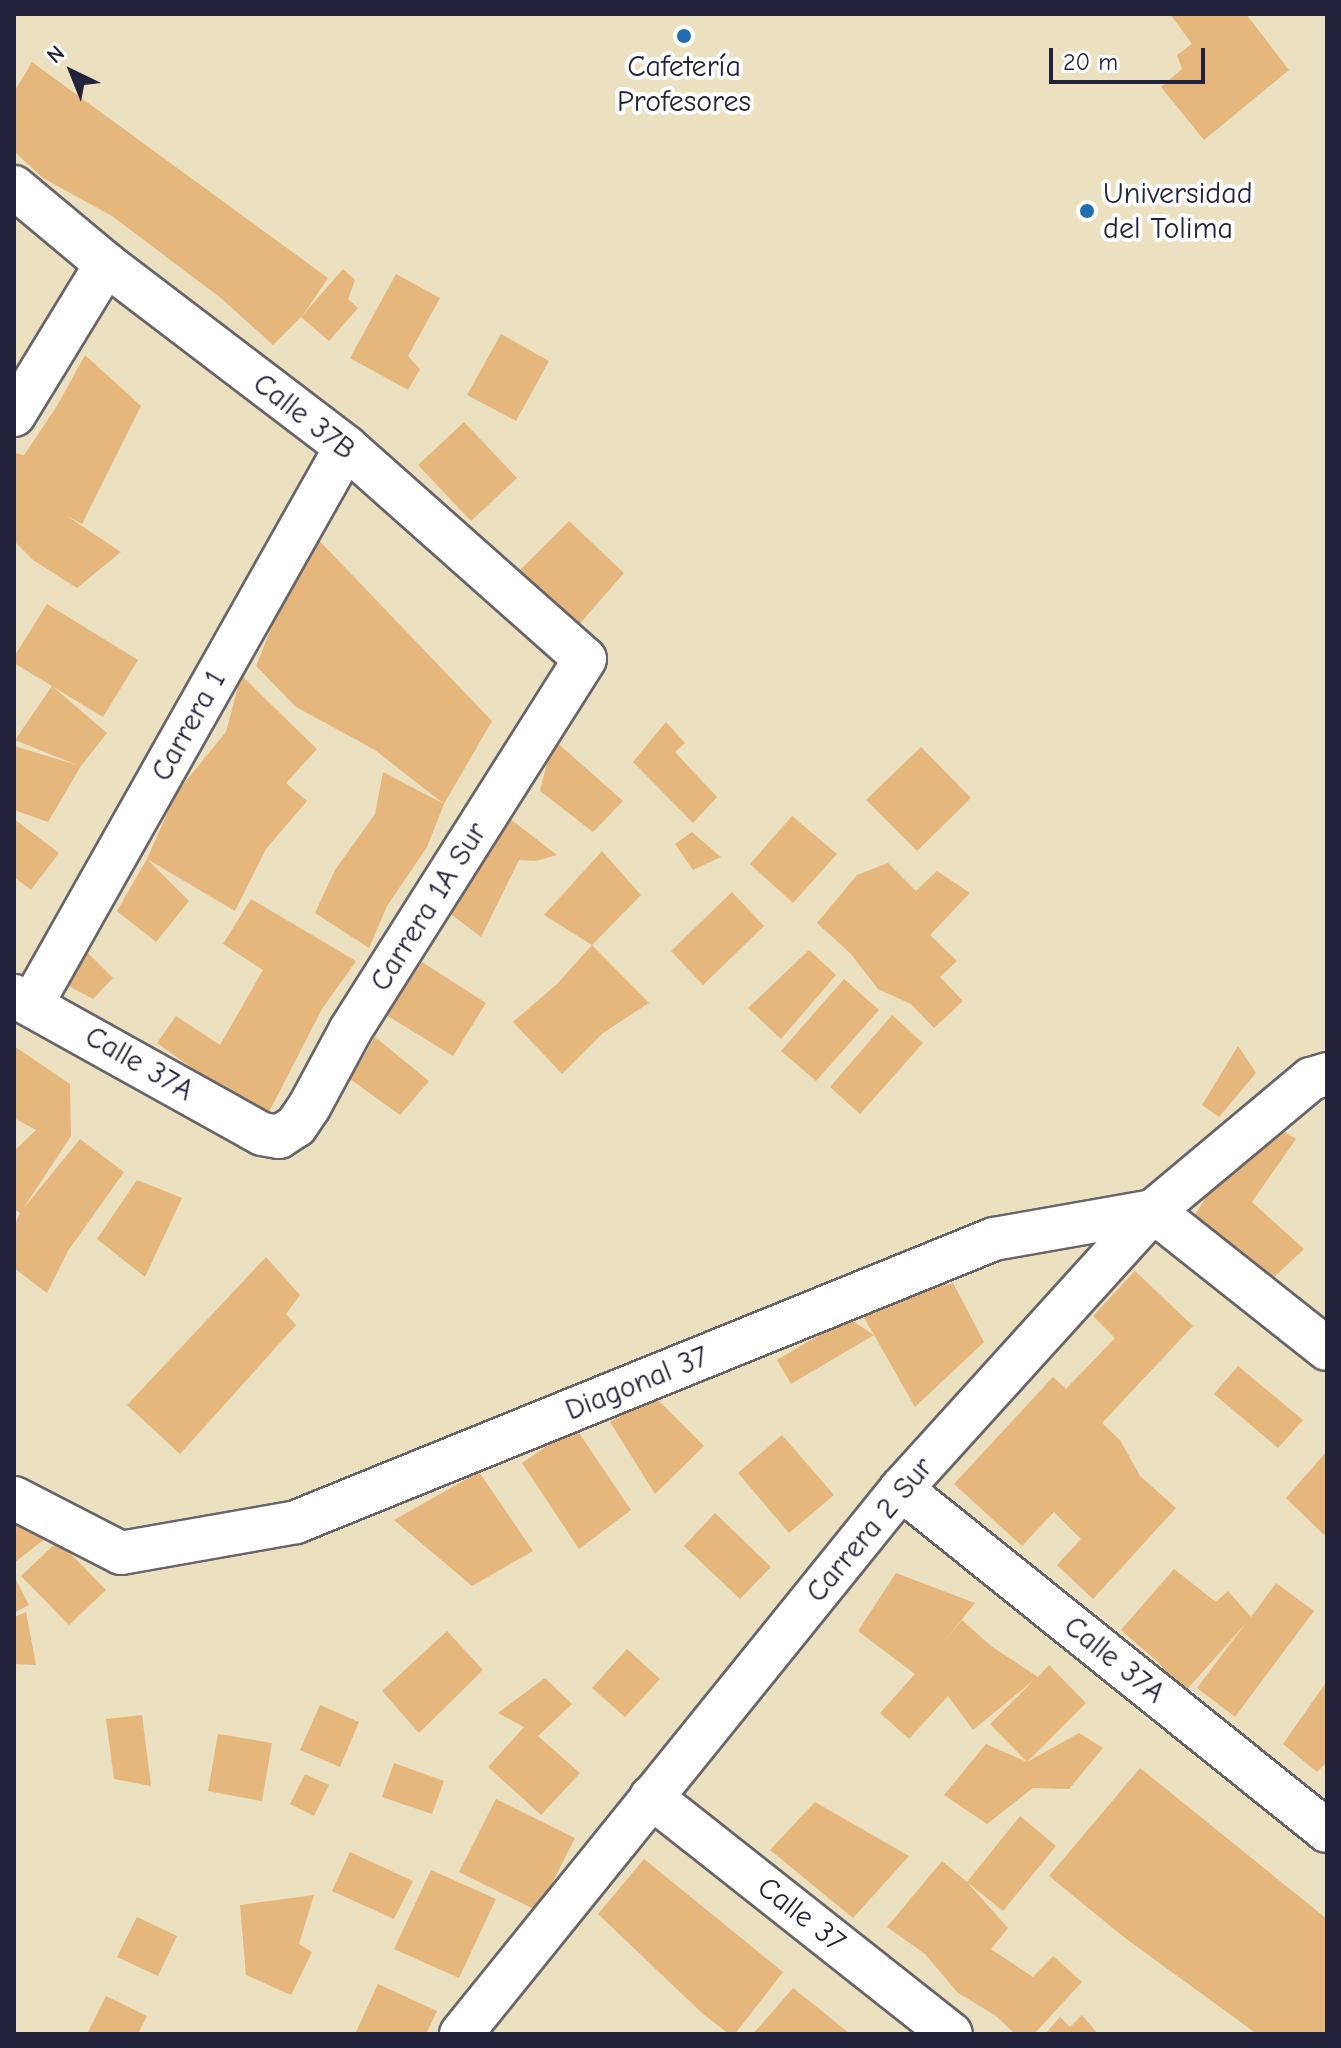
<!DOCTYPE html>
<html>
<head>
<meta charset="utf-8">
<style>
	body { margin:0 }
	#map { position:relative; width:1341px; height:2048px; overflow:hidden; background:#ebe1c0; font-family:"Comic Neue",sans-serif }
	div>[style] { position:absolute }
	.building>* { inset:0; background:#e5b77c }
	.roads { filter:drop-shadow(2px 0 #68656a) drop-shadow(-2px 0 #68656a) drop-shadow(0 2px #68656a) drop-shadow(0 -2px #68656a) }
	.minor>* { height:42px; margin:-21px; padding:0 21px; transform-origin:21px; border-radius:21px; background:#fff }
	.dots>* { width:22px; height:22px; translate:-50% -50%; box-sizing:border-box; border:4px solid #fff; border-radius:50% }
	span { translate:-50% -50%; white-space:nowrap; text-align:center; line-height:1.15; -webkit-text-stroke:8px #fff; paint-order:stroke }
	.poi-label { font-size:30px; color:#22223b }
	.left { translate:0 -50%; text-align:left }
	.street-label { font-size:30px; color:#22223b }
	.frame { position:absolute; inset:0; border:16px solid #22223b; pointer-events:none }
	.north { position:absolute; left:32px; top:32px; width:80px; height:80px; -webkit-text-stroke:6px #fff; paint-order:stroke; rotate:317deg; font-size:22px; font-weight:700; line-height:32px; text-align:center; color:#22223b }
	.north::after { content:''; display:block; margin:auto; width:28px; height:36px; background:#22223b; clip-path:polygon(50% 0,100% 100%,50% 72%,0 100%) }
	.scale { position:absolute; left:1049px; top:48px; width:156px; height:36px; box-sizing:border-box; border:4px solid #22223b; border-top:0; padding-left:10px; font-size:24px; line-height:28px; white-space:nowrap; color:#22223b; -webkit-text-stroke:6px #fff; paint-order:stroke }
</style>
</head>
<body>
<div id="map">
	<div class="building">
		<i style="clip-path:polygon(1170px 14px,1246px 14px,1289px 70px,1204px 140px,1161px 87px,1182px 69px,1177px 55px,1192px 44px)"></i>
		<i style="clip-path:polygon(32px 62px,328px 278px,303px 315px,343px 269px,355px 280px,348px 299px,358px 308px,329px 341px,301px 317px,273px 345px,222px 299px,112px 216px,43px 178px,14px 151px,14px 92px)"></i>
		<i style="clip-path:polygon(396px 274px,440px 298px,408px 356px,420px 369px,408px 390px,350px 358px)"></i>
		<i style="clip-path:polygon(501px 334px,549px 361px,516px 421px,467px 395px)"></i>
		<i style="clip-path:polygon(85px 355px,141px 406px,82px 524px,67px 516px,121px 552px,77px 588px,33px 560px,14px 541px,14px 453px,24px 455px,57px 406px)"></i>
		<i style="clip-path:polygon(464px 422px,517px 478px,471px 521px,418px 465px)"></i>
		<i style="clip-path:polygon(569px 521px,624px 573px,576px 628px,514px 576px)"></i>
		<i style="clip-path:polygon(310px 531px,492px 721px,444px 804px,427px 847px,387px 906px,369px 948px,315px 913px,335px 870px,375px 814px,383px 772px,444px 804px,375px 750px,296px 707px,256px 666px)"></i>
		<i style="clip-path:polygon(47px 604px,138px 660px,103px 717px,52px 686px,107px 733px,81px 766px,48px 822px,14px 810px,14px 746px,77px 765px,15px 740px,52px 686px,14px 663px,14px 657px)"></i>
		<i style="clip-path:polygon(241px 675px,317px 749px,286px 783px,307px 801px,266px 849px,235px 911px,147px 859px,176px 793px,226px 732px)"></i>
		<i style="clip-path:polygon(666px 722px,685px 743px,675px 752px,717px 797px,693px 823px,633px 762px)"></i>
		<i style="clip-path:polygon(553px 739px,623px 801px,593px 832px,540px 791px)"></i>
		<i style="clip-path:polygon(921px 747px,971px 798px,917px 851px,866px 800px)"></i>
		<i style="clip-path:polygon(500px 811px,557px 855px,536px 861px,519px 860px,481px 937px,448px 912px)"></i>
		<i style="clip-path:polygon(792px 816px,837px 854px,793px 903px,750px 864px)"></i>
		<i style="clip-path:polygon(14px 819px,59px 853px,31px 890px,14px 877px)"></i>
		<i style="clip-path:polygon(692px 832px,721px 857px,693px 870px,675px 844px)"></i>
		<i style="clip-path:polygon(602px 851px,641px 895px,592px 945px,544px 915px)"></i>
		<i style="clip-path:polygon(147px 859px,189px 901px,156px 942px,117px 911px)"></i>
		<i style="clip-path:polygon(888px 863px,916px 891px,937px 871px,970px 893px,930px 935px,957px 961px,940px 977px,963px 1001px,934px 1028px,911px 1004px,878px 989px,850px 953px,817px 923px,857px 875px)"></i>
		<i style="clip-path:polygon(732px 892px,764px 926px,703px 985px,671px 951px)"></i>
		<i style="clip-path:polygon(251px 899px,356px 961px,322px 1009px,269px 1112px,203px 1076px,157px 1043px,176px 1016px,220px 1045px,263px 970px,223px 944px)"></i>
		<i style="clip-path:polygon(592px 945px,649px 1003px,603px 1033px,562px 1074px,513px 1022px,557px 984px)"></i>
		<i style="clip-path:polygon(83px 948px,113px 978px,93px 999px,63px 983px)"></i>
		<i style="clip-path:polygon(809px 950px,836px 975px,781px 1039px,748px 1008px)"></i>
		<i style="clip-path:polygon(422px 962px,486px 1003px,453px 1056px,386px 1015px)"></i>
		<i style="clip-path:polygon(844px 979px,879px 1010px,816px 1081px,781px 1051px)"></i>
		<i style="clip-path:polygon(892px 1015px,923px 1043px,860px 1114px,830px 1087px)"></i>
		<i style="clip-path:polygon(375px 1037px,429px 1081px,400px 1115px,350px 1079px)"></i>
		<i style="clip-path:polygon(14px 1046px,70px 1084px,71px 1136px,23px 1209px,80px 1139px,124px 1172px,68px 1251px,47px 1293px,14px 1268px,14px 1226px,20px 1213px,14px 1209px,14px 1151px,36px 1130px,14px 1118px)"></i>
		<i style="clip-path:polygon(1238px 1046px,1256px 1073px,1219px 1117px,1202px 1105px)"></i>
		<i style="clip-path:polygon(1275px 1126px,1296px 1139px,1252px 1202px,1304px 1249px,1270px 1281px,1192px 1221px,1219px 1173px)"></i>
		<i style="clip-path:polygon(137px 1180px,182px 1198px,145px 1277px,97px 1239px)"></i>
		<i style="clip-path:polygon(266px 1257px,300px 1295px,286px 1314px,296px 1325px,180px 1454px,127px 1405px)"></i>
		<i style="clip-path:polygon(1135px 1271px,1193px 1326px,1102px 1423px,1120px 1440px,1140px 1476px,1176px 1508px,1093px 1599px,1057px 1565px,1081px 1539px,1054px 1512px,1022px 1546px,954px 1484px,1053px 1377px,1066px 1389px,1115px 1338px,1093px 1316px)"></i>
		<i style="clip-path:polygon(953px 1283px,984px 1342px,915px 1407px,874px 1335px,791px 1384px,777px 1360px,848px 1318px,874px 1335px,859px 1309px)"></i>
		<i style="clip-path:polygon(1238px 1366px,1303px 1420px,1278px 1448px,1214px 1394px)"></i>
		<i style="clip-path:polygon(653px 1395px,704px 1446px,655px 1494px,610px 1422px)"></i>
		<i style="clip-path:polygon(575px 1427px,631px 1510px,579px 1549px,522px 1463px)"></i>
		<i style="clip-path:polygon(782px 1435px,834px 1495px,789px 1533px,738px 1473px)"></i>
		<i style="clip-path:polygon(1327px 1451px,1327px 1532px,1324px 1535px,1286px 1498px)"></i>
		<i style="clip-path:polygon(479px 1472px,533px 1551px,472px 1586px,394px 1520px)"></i>
		<i style="clip-path:polygon(20px 1505px,46px 1538px,14px 1563px,14px 1510px)"></i>
		<i style="clip-path:polygon(715px 1513px,771px 1567px,740px 1599px,684px 1546px)"></i>
		<i style="clip-path:polygon(58px 1541px,106px 1590px,69px 1625px,21px 1576px)"></i>
		<i style="clip-path:polygon(1174px 1569px,1216px 1602px,1228px 1591px,1251px 1617px,1276px 1583px,1314px 1611px,1235px 1717px,1197px 1688px,1246px 1623px,1182px 1695px,1160px 1664px,1121px 1630px)"></i>
		<i style="clip-path:polygon(896px 1573px,975px 1603px,942px 1644px,962px 1620px,991px 1646px,1038px 1677px,1049px 1665px,1086px 1703px,1027px 1762px,990px 1724px,1034px 1680px,973px 1730px,948px 1696px,909px 1739px,880px 1713px,915px 1674px,858px 1631px)"></i>
		<i style="clip-path:polygon(14px 1576px,29px 1605px,14px 1613px)"></i>
		<i style="clip-path:polygon(26px 1612px,36px 1665px,14px 1664px,14px 1617px)"></i>
		<i style="clip-path:polygon(447px 1631px,483px 1670px,419px 1733px,382px 1691px)"></i>
		<i style="clip-path:polygon(627px 1649px,660px 1679px,625px 1717px,592px 1688px)"></i>
		<i style="clip-path:polygon(545px 1678px,572px 1704px,538px 1736px,580px 1773px,541px 1815px,488px 1767px,524px 1727px,498px 1713px)"></i>
		<i style="clip-path:polygon(1327px 1681px,1327px 1762px,1317px 1772px,1283px 1744px)"></i>
		<i style="clip-path:polygon(320px 1705px,359px 1722px,340px 1767px,300px 1750px)"></i>
		<i style="clip-path:polygon(142px 1715px,151px 1786px,114px 1779px,106px 1719px)"></i>
		<i style="clip-path:polygon(1079px 1733px,1103px 1748px,1069px 1789px,1033px 1788px,987px 1824px,944px 1795px,986px 1744px,1027px 1762px)"></i>
		<i style="clip-path:polygon(218px 1734px,272px 1743px,262px 1801px,208px 1791px)"></i>
		<i style="clip-path:polygon(394px 1763px,444px 1781px,432px 1814px,382px 1797px)"></i>
		<i style="clip-path:polygon(1140px 1768px,1327px 1919px,1327px 2034px,1257px 2034px,1125px 1938px,1049px 1876px)"></i>
		<i style="clip-path:polygon(305px 1774px,329px 1785px,314px 1816px,290px 1804px)"></i>
		<i style="clip-path:polygon(496px 1799px,575px 1838px,538px 1911px,459px 1872px)"></i>
		<i style="clip-path:polygon(815px 1802px,909px 1856px,853px 1918px,770px 1850px)"></i>
		<i style="clip-path:polygon(1020px 1816px,1056px 1846px,1003px 1911px,967px 1882px,1008px 1928px,991px 1949px,1033px 1977px,1053px 1956px,1082px 1982px,1034px 2034px,1015px 2034px,996px 2016px,957px 1992px,925px 1954px,887px 1927px,942px 1861px,967px 1882px)"></i>
		<i style="clip-path:polygon(350px 1852px,413px 1881px,394px 1919px,332px 1891px)"></i>
		<i style="clip-path:polygon(644px 1859px,783px 1972px,735px 2034px,729px 2034px,703px 2014px,598px 1914px)"></i>
		<i style="clip-path:polygon(431px 1870px,496px 1899px,459px 1978px,394px 1949px)"></i>
		<i style="clip-path:polygon(314px 1895px,299px 1944px,312px 1952px,291px 1995px,246px 1975px,240px 1905px)"></i>
		<i style="clip-path:polygon(137px 1917px,177px 1936px,158px 1976px,117px 1957px)"></i>
		<i style="clip-path:polygon(378px 1984px,437px 2011px,426px 2034px,355px 2034px)"></i>
		<i style="clip-path:polygon(793px 1988px,817px 2007px,850px 2034px,753px 2034px)"></i>
		<i style="clip-path:polygon(106px 1996px,147px 2016px,138px 2034px,87px 2034px)"></i>
		<i style="clip-path:polygon(1082px 2015px,1098px 2034px,1045px 2034px,1060px 2017px,1070px 2027px)"></i>
	</div>
	<div class="roads">
		<div class="minor">
			<i style="left:14px;top:187px;width:120px;rotate:39.9deg"></i>
			<i style="left:106px;top:264px;width:302px;rotate:37.3deg"></i>
			<i style="left:346px;top:447px;width:319px;rotate:41.6deg"></i>
			<i style="left:585px;top:659px;width:440px;rotate:122.3deg"></i>
			<i style="left:350px;top:1031px;width:86px;rotate:118.3deg"></i>
			<i style="left:309px;top:1107px;width:23px;rotate:124deg"></i>
			<i style="left:296px;top:1126px;width:20px;rotate:147deg"></i>
			<i style="left:279px;top:1137px;width:17px;rotate:-170deg"></i>
			<i style="left:262px;top:1134px;width:284px;rotate:-150.9deg"></i>
			<i style="left:14px;top:415px;width:177px;rotate:-58.6deg"></i>
			<i style="left:32px;top:1004px;width:639px;rotate:-60.59deg"></i>
			<i style="left:901px;top:1489px;width:546px;rotate:38.76deg"></i>
			<i style="left:14px;top:1498px;width:120px;rotate:27.2deg"></i>
			<i style="left:121px;top:1553px;width:178px;rotate:-10deg"></i>
			<i style="left:296px;top:1522px;width:753px;rotate:-22.07deg"></i>
			<i style="left:994px;top:1239px;width:161px;rotate:-10deg"></i>
			<i style="left:1153px;top:1211px;width:222px;rotate:38.4deg"></i>
			<i style="left:651px;top:1797px;width:382px;rotate:38.3deg"></i>
			<i style="left:461px;top:2034px;width:700px;rotate:-51.08deg"></i>
			<i style="left:901px;top:1489px;width:375px;rotate:-47.8deg"></i>
			<i style="left:1153px;top:1211px;width:206px;rotate:-39.9deg"></i>
			<i style="left:1311px;top:1079px;width:17px;rotate:-17deg"></i>
		</div>
	</div>
	<div class="dots">
		<i style="left:684px;top:36px;background:#1f6fb2"></i>
		<i style="left:1087px;top:211px;background:#1f6fb2"></i>
	</div>
	<div class="poi-label">
		<span style="left:684px;top:84px">Cafetería<br>Profesores</span>
		<span class="left" style="left:1103px;top:211px">Universidad<br>del Tolima</span>
	</div>
	<div class="street-label">
		<span style="left:304px;top:417px;rotate:38deg">Calle 37B</span>
		<span style="left:189px;top:726px;rotate:-61deg">Carrera 1</span>
		<span style="left:429px;top:907px;rotate:-58deg">Carrera 1A Sur</span>
		<span style="left:139px;top:1064px;rotate:30deg">Calle 37A</span>
		<span style="left:637px;top:1384px;rotate:-22deg">Diagonal 37</span>
		<span style="left:870px;top:1530px;rotate:-50deg">Carrera 2 Sur</span>
		<span style="left:1114px;top:1660px;rotate:39deg">Calle 37A</span>
		<span style="left:801px;top:1915px;rotate:38deg">Calle 37</span>
	</div>
	<div class="frame"></div>
	<div class="north">N</div>
	<div class="scale">20 m</div>
</div>
</body>
</html>
